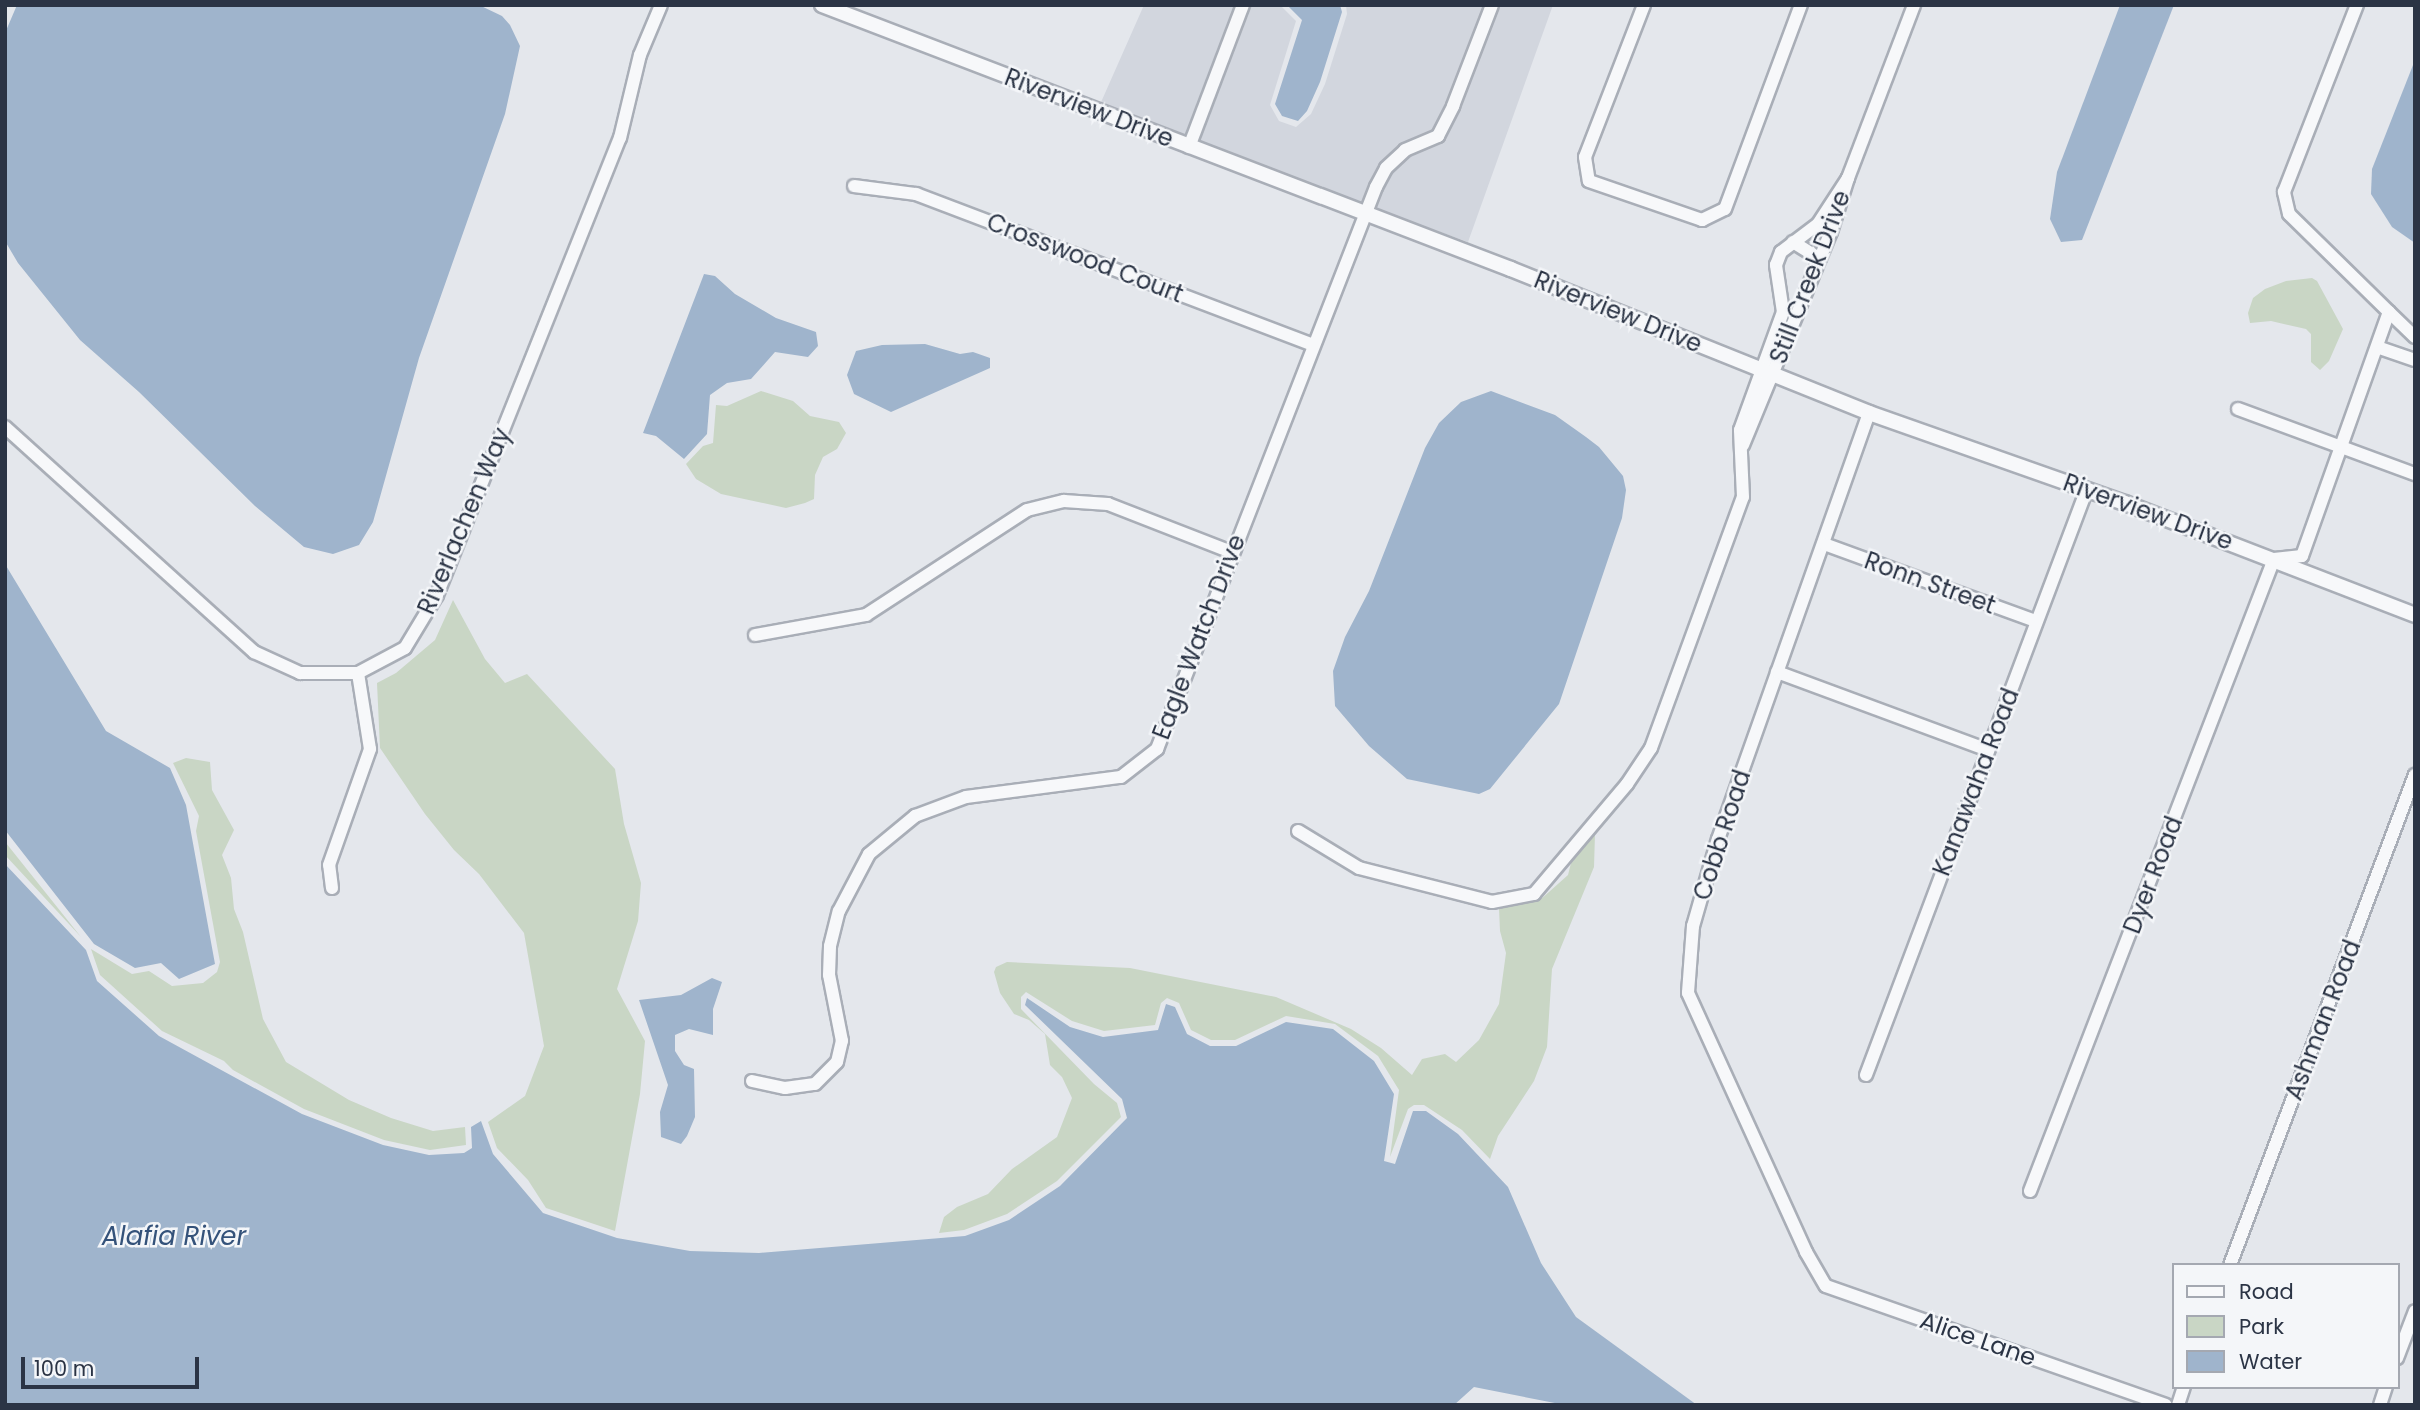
<!DOCTYPE html>
<html>
<head>
<meta charset="utf-8">
<style>
	body { margin:0 }
	#map { position:relative; width:2420px; height:1410px; overflow:hidden; background:#e4e7ec; font-family:Poppins,sans-serif }
	div>[style] { position:absolute }
	.built>* { inset:0; background:#d2d6de }
	.green>* { inset:0; background:#c9d6c5 }
	.water>* { inset:0; background:#9fb4cc }
	.roads { filter:drop-shadow(2px 0 #a9aeb7) drop-shadow(-2px 0 #a9aeb7) drop-shadow(0 2px #a9aeb7) drop-shadow(0 -2px #a9aeb7) }
	.minor>* { height:12px; margin:-6px; padding:0 6px; transform-origin:6px; border-radius:6px; background:#f7f8fa }
	.tertiary>* { height:14px; margin:-7px; padding:0 7px; transform-origin:7px; border-radius:7px; background:#f7f8fa }
	span { translate:-50% -50%; white-space:nowrap; text-align:center; line-height:1.15; -webkit-text-stroke:5px #f4f6f9; paint-order:stroke }
	.street-label { font-size:24px; color:#2b3445 }
	.water-label { font-size:26px; color:#34527a; font-style:italic }
	.frame { position:absolute; inset:0; border:7px solid #2b3445; pointer-events:none }
	.legend { position:absolute; left:2172px; top:1263px; width:228px; height:126px; box-sizing:border-box; background:#f4f6f9; border:2px solid #a4a8b1; margin:0; padding:9px 12px; list-style:none; font-size:21px; color:#2b3445 }
	.legend li { display:flex; align-items:center; gap:14px; height:35px }
	.legend b { width:35px; border:2px solid #a4a8b1 }
	.scale { position:absolute; left:21px; top:1357px; width:178px; height:32px; box-sizing:border-box; border:4px solid #2b3445; border-top:0; padding-left:9px; font-size:21px; line-height:24px; white-space:nowrap; color:#2b3445; -webkit-text-stroke:5px #f4f6f9; paint-order:stroke }
</style>
</head>
<body>
<div id="map">
	<div class="built">
		<i style="clip-path:polygon(1144px 5px,1280px 5px,1296px 21px,1270px 105px,1279px 121px,1296px 127px,1311px 114px,1325px 84px,1347px 14px,1346px 5px,1553px 5px,1468px 242px,1098px 109px)"></i>
	</div>
	<div class="green">
		<i style="clip-path:polygon(2312px 278px,2317px 281px,2343px 329px,2329px 361px,2320px 370px,2311px 362px,2311px 334px,2306px 329px,2271px 321px,2250px 323px,2248px 313px,2253px 298px,2265px 289px,2286px 281px)"></i>
		<i style="clip-path:polygon(761px 391px,793px 401px,810px 416px,839px 422px,846px 433px,837px 449px,823px 457px,815px 475px,814px 499px,805px 503px,786px 508px,721px 494px,696px 479px,686px 464px,703px 446px,713px 443px,716px 405px,727px 406px)"></i>
		<i style="clip-path:polygon(453px 600px,485px 659px,505px 683px,527px 674px,615px 769px,624px 824px,641px 883px,638px 921px,617px 989px,645px 1041px,640px 1094px,615px 1231px,546px 1208px,528px 1180px,497px 1148px,488px 1122px,525px 1096px,544px 1046px,524px 933px,479px 874px,454px 850px,425px 814px,380px 748px,377px 683px,396px 673px,435px 640px)"></i>
		<i style="clip-path:polygon(186px 758px,210px 762px,212px 790px,234px 830px,222px 855px,231px 878px,234px 909px,243px 932px,263px 1019px,286px 1062px,349px 1100px,391px 1118px,433px 1131px,465px 1127px,466px 1145px,430px 1150px,384px 1140px,304px 1109px,233px 1070px,224px 1061px,162px 1031px,100px 975px,91px 949px,132px 974px,149px 971px,172px 986px,203px 983px,217px 972px,220px 962px,196px 831px,199px 816px,173px 763px)"></i>
		<i style="clip-path:polygon(1595px 834px,1594px 867px,1552px 969px,1547px 1047px,1534px 1081px,1498px 1136px,1490px 1159px,1462px 1130px,1424px 1105px,1414px 1105px,1408px 1109px,1390px 1157px,1399px 1090px,1378px 1056px,1335px 1024px,1286px 1016px,1235px 1040px,1211px 1040px,1191px 1030px,1179px 1003px,1167px 998px,1161px 1003px,1155px 1025px,1104px 1031px,1072px 1021px,1026px 992px,1021px 997px,1021px 1009px,1094px 1084px,1117px 1103px,1121px 1117px,1057px 1181px,1007px 1214px,964px 1230px,939px 1233px,944px 1217px,957px 1207px,988px 1194px,1012px 1169px,1057px 1137px,1072px 1098px,1062px 1077px,1050px 1065px,1045px 1034px,1029px 1020px,1014px 1014px,1000px 993px,994px 972px,996px 967px,1007px 962px,1130px 968px,1276px 997px,1351px 1029px,1381px 1048px,1412px 1075px,1422px 1059px,1445px 1054px,1456px 1062px,1479px 1040px,1499px 1004px,1506px 953px,1500px 931px,1499px 908px,1540px 900px,1568px 875px,1572px 859px)"></i>
		<i style="clip-path:polygon(5px 841px,6px 843px,81px 937px,5px 855px)"></i>
	</div>
	<div class="water">
		<i style="clip-path:polygon(17px 5px,479px 5px,502px 16px,510px 25px,520px 46px,505px 114px,419px 358px,373px 522px,359px 545px,333px 554px,304px 547px,255px 506px,139px 392px,80px 340px,18px 263px,5px 241px,5px 33px)"></i>
		<i style="clip-path:polygon(1287px 5px,1340px 5px,1342px 12px,1320px 82px,1307px 111px,1298px 121px,1282px 116px,1275px 104px,1302px 20px)"></i>
		<i style="clip-path:polygon(2120px 5px,2174px 5px,2082px 240px,2061px 242px,2050px 219px,2057px 172px)"></i>
		<i style="clip-path:polygon(2415px 60px,2415px 243px,2392px 227px,2371px 194px,2372px 169px)"></i>
		<i style="clip-path:polygon(704px 274px,715px 276px,735px 294px,776px 318px,816px 332px,818px 346px,808px 357px,775px 352px,751px 379px,727px 383px,710px 395px,707px 434px,684px 459px,656px 436px,643px 433px)"></i>
		<i style="clip-path:polygon(925px 344px,960px 354px,973px 352px,990px 358px,990px 368px,891px 412px,854px 394px,847px 375px,856px 351px,882px 345px)"></i>
		<i style="clip-path:polygon(1491px 391px,1555px 415px,1586px 437px,1599px 447px,1623px 476px,1626px 490px,1622px 518px,1559px 704px,1490px 789px,1479px 794px,1407px 779px,1369px 746px,1335px 706px,1333px 671px,1345px 637px,1369px 591px,1425px 448px,1439px 423px,1461px 402px)"></i>
		<i style="clip-path:polygon(5px 564px,106px 731px,170px 768px,186px 805px,215px 964px,179px 979px,161px 963px,135px 968px,94px 944px,5px 830px)"></i>
		<i style="clip-path:polygon(5px 864px,86px 950px,97px 981px,159px 1036px,302px 1114px,383px 1145px,429px 1155px,464px 1153px,472px 1148px,471px 1127px,481px 1121px,493px 1154px,543px 1213px,617px 1238px,690px 1251px,759px 1253px,965px 1236px,1009px 1220px,1060px 1186px,1127px 1118px,1122px 1099px,1025px 1005px,1027px 998px,1070px 1027px,1103px 1037px,1158px 1030px,1166px 1004px,1175px 1007px,1187px 1034px,1210px 1046px,1236px 1046px,1286px 1022px,1333px 1029px,1374px 1061px,1394px 1094px,1384px 1161px,1395px 1164px,1413px 1111px,1426px 1111px,1458px 1134px,1508px 1187px,1541px 1263px,1576px 1317px,1697px 1405px,1565px 1405px,1474px 1387px,1454px 1405px,5px 1405px)"></i>
		<i style="clip-path:polygon(712px 978px,722px 982px,713px 1009px,713px 1035px,689px 1029px,675px 1035px,675px 1051px,684px 1065px,694px 1069px,695px 1117px,687px 1136px,681px 1144px,661px 1137px,660px 1112px,668px 1085px,639px 1000px,681px 995px)"></i>
	</div>
	<div class="roads">
		<div class="minor">
			<i style="left:1644px;top:5px;width:163px;rotate:111.2deg"></i>
			<i style="left:1585px;top:157px;width:24px;rotate:81deg"></i>
			<i style="left:1589px;top:181px;width:120px;rotate:19deg"></i>
			<i style="left:1702px;top:220px;width:25px;rotate:-26deg"></i>
			<i style="left:1725px;top:209px;width:218px;rotate:-69.6deg"></i>
			<i style="left:1189px;top:147px;width:152px;rotate:-69.2deg"></i>
			<i style="left:854px;top:186px;width:63px;rotate:7.4deg"></i>
			<i style="left:916px;top:194px;width:425px;rotate:20.8deg"></i>
			<i style="left:1793px;top:242px;width:31px;rotate:32deg"></i>
			<i style="left:2389px;top:312px;width:36px;rotate:44deg"></i>
			<i style="left:2377px;top:347px;width:40px;rotate:18.9deg"></i>
			<i style="left:2238px;top:409px;width:189px;rotate:20.2deg"></i>
			<i style="left:1869px;top:413px;width:452px;rotate:109.5deg"></i>
			<i style="left:1718px;top:839px;width:91px;rotate:106deg"></i>
			<i style="left:1693px;top:926px;width:67px;rotate:94.3deg"></i>
			<i style="left:1688px;top:993px;width:285px;rotate:65.5deg"></i>
			<i style="left:1806px;top:1252px;width:39px;rotate:60deg"></i>
			<i style="left:1826px;top:1286px;width:360px;rotate:19.3deg"></i>
			<i style="left:5px;top:427px;width:336px;rotate:42.1deg"></i>
			<i style="left:254px;top:652px;width:51px;rotate:24.5deg"></i>
			<i style="left:300px;top:673px;width:58px"></i>
			<i style="left:358px;top:673px;width:53px;rotate:-28deg"></i>
			<i style="left:405px;top:648px;width:62px;rotate:-58.9deg"></i>
			<i style="left:437px;top:595px;width:492px;rotate:-68.2deg"></i>
			<i style="left:620px;top:138px;width:85px;rotate:-76.5deg"></i>
			<i style="left:640px;top:55px;width:54px;rotate:-67.2deg"></i>
			<i style="left:1743px;top:445px;width:230px;rotate:-67.6deg"></i>
			<i style="left:1831px;top:232px;width:57px;rotate:-72.5deg"></i>
			<i style="left:1848px;top:178px;width:185px;rotate:-69.1deg"></i>
			<i style="left:1824px;top:544px;width:226px;rotate:20deg"></i>
			<i style="left:755px;top:635px;width:113px;rotate:-10.2deg"></i>
			<i style="left:866px;top:615px;width:192px;rotate:-33.1deg"></i>
			<i style="left:1027px;top:510px;width:38px;rotate:-14deg"></i>
			<i style="left:1064px;top:501px;width:44px;rotate:3.9deg"></i>
			<i style="left:1108px;top:504px;width:132px;rotate:21.3deg"></i>
			<i style="left:1777px;top:672px;width:225px;rotate:20.3deg"></i>
			<i style="left:1298px;top:831px;width:71px;rotate:31.2deg"></i>
			<i style="left:1359px;top:868px;width:137px;rotate:14.3deg"></i>
			<i style="left:1492px;top:902px;width:43px;rotate:-10.8deg"></i>
			<i style="left:1534px;top:894px;width:144px;rotate:-49.8deg"></i>
			<i style="left:1627px;top:784px;width:43px;rotate:-56.3deg"></i>
			<i style="left:1651px;top:748px;width:267px;rotate:-69.9deg"></i>
			<i style="left:1743px;top:497px;width:67px;rotate:-92.6deg"></i>
			<i style="left:1740px;top:430px;width:126px;rotate:-70deg"></i>
			<i style="left:1783px;top:312px;width:48px;rotate:-98.5deg"></i>
			<i style="left:1776px;top:265px;width:14px;rotate:-69deg"></i>
			<i style="left:1781px;top:252px;width:46px;rotate:-37.1deg"></i>
			<i style="left:1818px;top:224px;width:55px;rotate:-56.9deg"></i>
			<i style="left:332px;top:888px;width:23px;rotate:-97deg"></i>
			<i style="left:329px;top:865px;width:123px;rotate:-70.5deg"></i>
			<i style="left:370px;top:749px;width:77px;rotate:-99deg"></i>
			<i style="left:1866px;top:1075px;width:626px;rotate:-69.34deg"></i>
			<i style="left:752px;top:1081px;width:34px;rotate:12deg"></i>
			<i style="left:785px;top:1088px;width:30px;rotate:-8deg"></i>
			<i style="left:815px;top:1084px;width:31px;rotate:-45deg"></i>
			<i style="left:837px;top:1062px;width:22px;rotate:-77deg"></i>
			<i style="left:842px;top:1041px;width:67px;rotate:-101.1deg"></i>
			<i style="left:829px;top:975px;width:29px;rotate:-88deg"></i>
			<i style="left:830px;top:946px;width:36px;rotate:-76deg"></i>
			<i style="left:839px;top:911px;width:64px;rotate:-62.2deg"></i>
			<i style="left:869px;top:854px;width:60px;rotate:-39.6deg"></i>
			<i style="left:915px;top:816px;width:54px;rotate:-20.4deg"></i>
			<i style="left:966px;top:797px;width:156px;rotate:-7.4deg"></i>
			<i style="left:1121px;top:777px;width:46px;rotate:-37.9deg"></i>
			<i style="left:1157px;top:749px;width:603px;rotate:-68.71deg"></i>
			<i style="left:1376px;top:187px;width:21px;rotate:-62deg"></i>
			<i style="left:1386px;top:168px;width:26px;rotate:-43deg"></i>
			<i style="left:1405px;top:150px;width:36px;rotate:-23deg"></i>
			<i style="left:1438px;top:136px;width:34px;rotate:-63deg"></i>
			<i style="left:1453px;top:106px;width:108px;rotate:-68.9deg"></i>
			<i style="left:2030px;top:1191px;width:677px;rotate:-68.89deg"></i>
			<i style="left:2274px;top:559px;width:28px;rotate:-6deg"></i>
			<i style="left:2302px;top:556px;width:259px;rotate:-70.4deg"></i>
			<i style="left:2389px;top:312px;width:140px;rotate:-135.6deg"></i>
			<i style="left:2289px;top:214px;width:23px;rotate:-103deg"></i>
			<i style="left:2284px;top:192px;width:201px;rotate:-68.7deg"></i>
			<i style="left:2230px;top:1265px;width:524px;rotate:-69.32deg"></i>
			<i style="left:2397px;top:1358px;width:50px;rotate:-69deg"></i>
			<i style="left:2178px;top:1405px;width:19px;rotate:-72deg"></i>
			<i style="left:2380px;top:1405px;width:19px;rotate:-72deg"></i>
		</div>
		<div class="tertiary">
			<i style="left:822px;top:5px;width:738px;rotate:20.97deg"></i>
			<i style="left:1511px;top:269px;width:386px;rotate:21.9deg"></i>
			<i style="left:1869px;top:413px;width:271px;rotate:19.4deg"></i>
			<i style="left:2125px;top:503px;width:311px;rotate:21.1deg"></i>
		</div>
	</div>
	<div class="street-label">
		<span style="left:1089px;top:108px;rotate:21deg">Riverview Drive</span>
		<span style="left:1085px;top:258px;rotate:21deg">Crosswood Court</span>
		<span style="left:1810px;top:277px;rotate:-69deg">Still Creek Drive</span>
		<span style="left:1618px;top:312px;rotate:22deg">Riverview Drive</span>
		<span style="left:2148px;top:512px;rotate:20deg">Riverview Drive</span>
		<span style="left:464px;top:521px;rotate:-67deg">Riverlachen Way</span>
		<span style="left:1930px;top:583px;rotate:20deg">Ronn Street</span>
		<span style="left:1199px;top:637px;rotate:-69deg">Eagle Watch Drive</span>
		<span style="left:1976px;top:782px;rotate:-69deg">Kanawaha Road</span>
		<span style="left:1722px;top:835px;rotate:-72deg">Cobb Road</span>
		<span style="left:2153px;top:875px;rotate:-69deg">Dyer Road</span>
		<span style="left:2323px;top:1020px;rotate:-69deg">Ashman Road</span>
		<span style="left:1978px;top:1339px;rotate:19deg">Alice Lane</span>
	</div>
	<div class="water-label">
		<span style="left:174px;top:1237px">Alafia River</span>
	</div>
	<div class="frame"></div>
	<ul class="legend">
	<li><b style="height:9px;background:#f7f8fa"></b>Road</li>
	<li><b style="height:19px;background:#c9d6c5"></b>Park</li>
	<li><b style="height:19px;background:#9fb4cc"></b>Water</li>
	</ul>
	<div class="scale">100 m</div>
</div>
</body>
</html>
